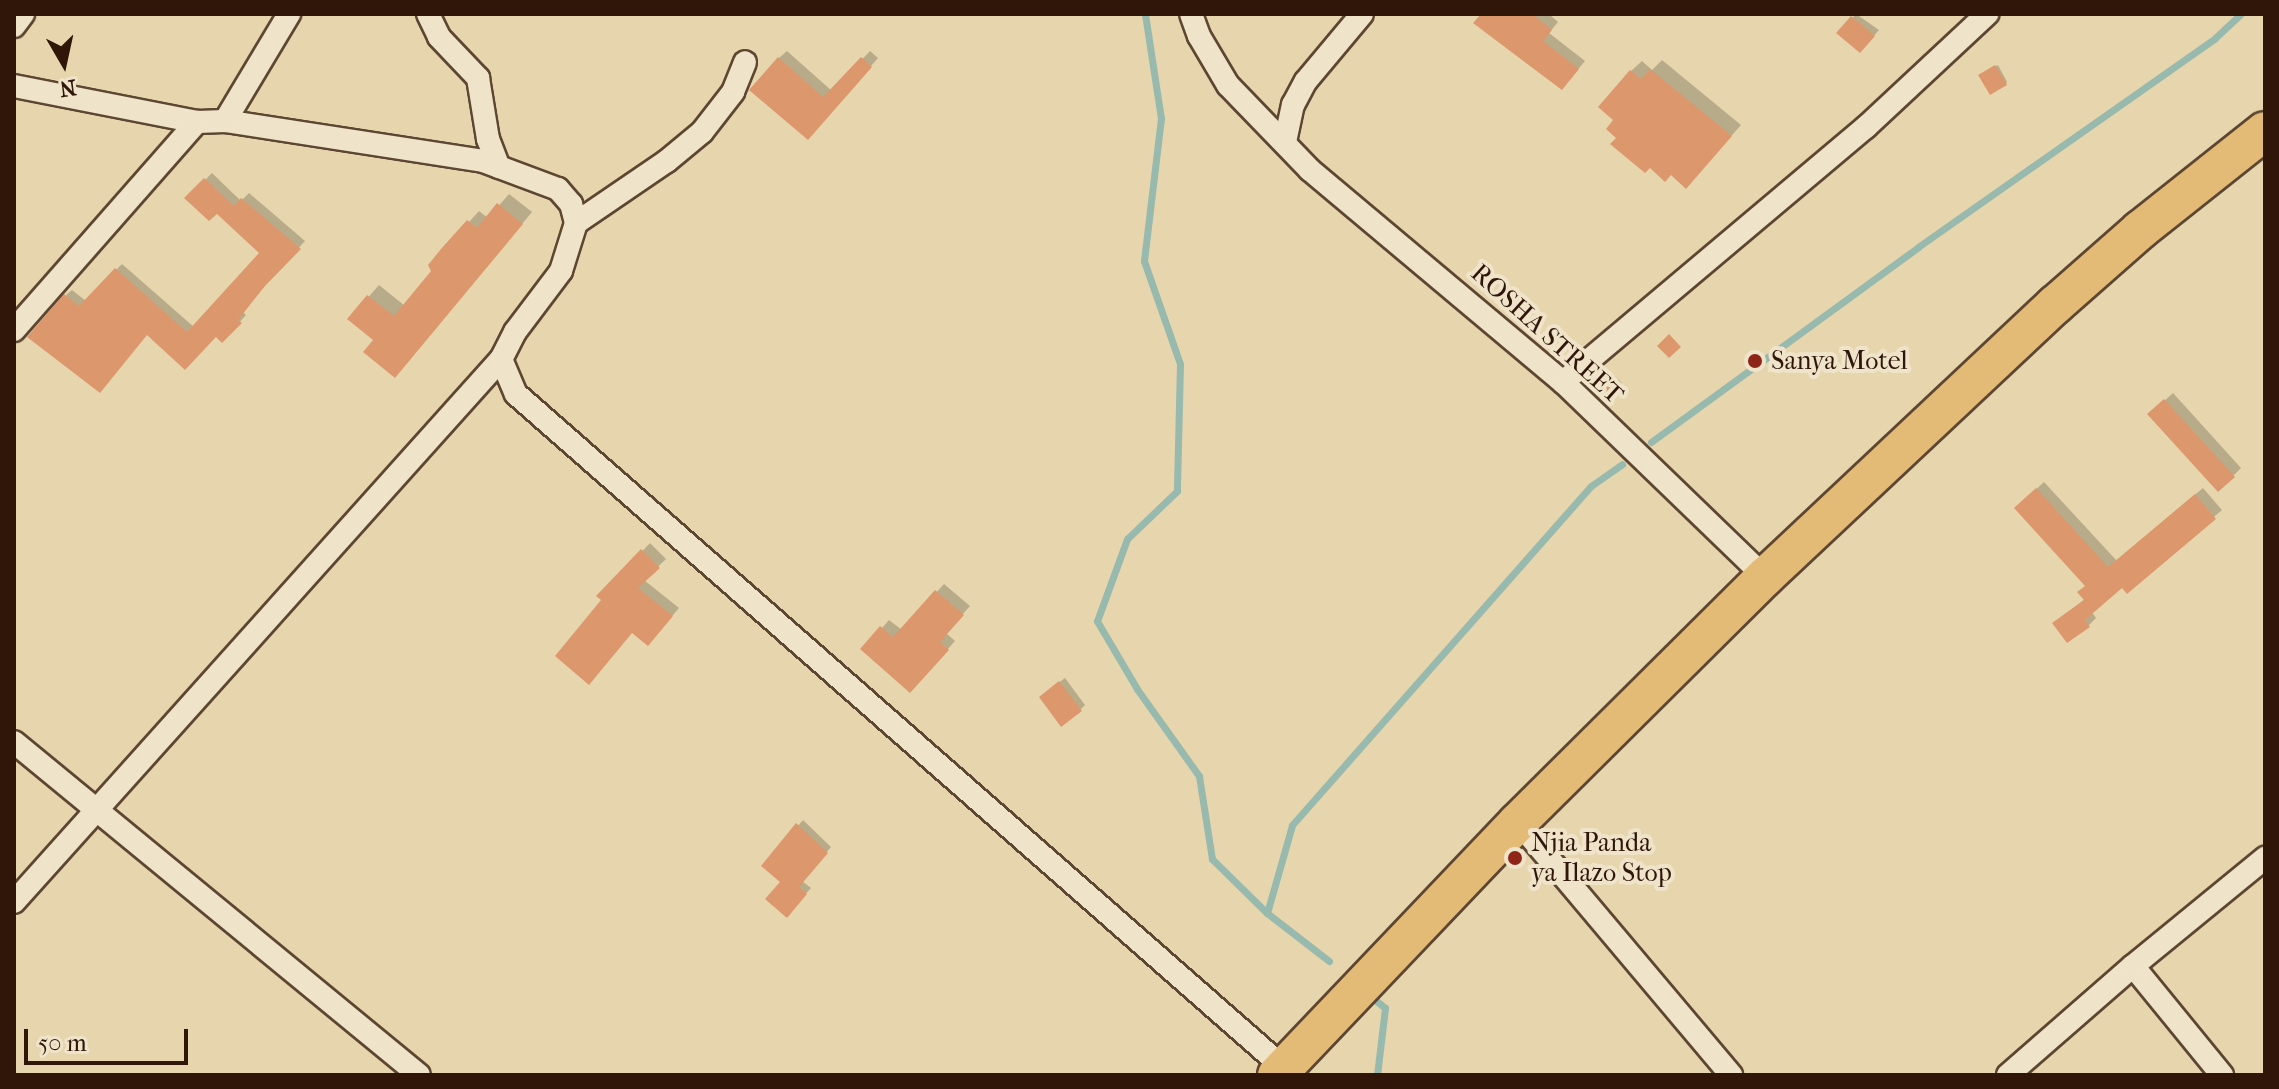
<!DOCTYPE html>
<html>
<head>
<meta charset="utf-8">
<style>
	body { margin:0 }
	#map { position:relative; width:2279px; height:1089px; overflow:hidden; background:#e7d6ad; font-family:"IM FELL French Canon",serif }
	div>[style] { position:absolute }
	.shadow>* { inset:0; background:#0003 }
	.stream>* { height:7px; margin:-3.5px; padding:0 3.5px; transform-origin:3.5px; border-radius:3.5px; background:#97b9ae }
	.building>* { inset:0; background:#dc976d }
	.roads { filter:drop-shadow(2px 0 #5d4632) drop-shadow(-2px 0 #5d4632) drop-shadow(0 2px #5d4632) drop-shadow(0 -2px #5d4632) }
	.minor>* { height:22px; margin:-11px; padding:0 11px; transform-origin:11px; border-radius:11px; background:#efe4ca }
	.trunk>* { height:38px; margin:-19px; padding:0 19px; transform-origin:19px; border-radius:19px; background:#e4bb76 }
	.dots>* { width:22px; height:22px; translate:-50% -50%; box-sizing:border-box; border:4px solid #efe4ca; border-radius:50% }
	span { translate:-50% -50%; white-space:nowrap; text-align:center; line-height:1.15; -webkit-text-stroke:8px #efe4ca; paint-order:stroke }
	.street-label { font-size:26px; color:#2f1609 }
	.poi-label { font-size:26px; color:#2f1609 }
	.left { translate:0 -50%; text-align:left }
	.frame { position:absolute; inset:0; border:16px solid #2f1609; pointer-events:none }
	.north { position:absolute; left:24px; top:24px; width:80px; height:80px; -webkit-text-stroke:6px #efe4ca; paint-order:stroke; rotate:171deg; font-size:22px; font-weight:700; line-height:32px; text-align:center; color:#2f1609 }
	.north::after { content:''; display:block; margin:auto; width:28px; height:36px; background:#2f1609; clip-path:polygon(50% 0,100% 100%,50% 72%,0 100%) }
	.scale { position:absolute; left:24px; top:1029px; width:164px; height:36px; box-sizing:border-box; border:4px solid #2f1609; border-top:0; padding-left:10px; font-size:24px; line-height:28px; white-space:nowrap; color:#2f1609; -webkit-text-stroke:6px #efe4ca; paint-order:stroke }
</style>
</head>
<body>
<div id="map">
	<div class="shadow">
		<i style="clip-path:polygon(1483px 14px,1549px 14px,1558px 22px,1549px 33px,1585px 61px,1569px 80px)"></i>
		<i style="clip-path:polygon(1856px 14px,1879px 30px,1865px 46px,1839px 33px)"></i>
		<i style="clip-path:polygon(787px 51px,832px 91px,870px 51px,878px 58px,815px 130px,779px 58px)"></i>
		<i style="clip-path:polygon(1662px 60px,1741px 125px,1697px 175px,1671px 173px,1619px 137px,1616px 120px,1631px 71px,1642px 61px,1652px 70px)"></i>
		<i style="clip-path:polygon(1998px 65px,2007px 82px,2006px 84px,1983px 74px)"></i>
		<i style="clip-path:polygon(212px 173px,241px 201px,249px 193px,305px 241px,271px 278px,243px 312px,246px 315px,228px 335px,147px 333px,105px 385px,66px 295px,72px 290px,86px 301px,122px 264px,194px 327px,262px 253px,217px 211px,187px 198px)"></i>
		<i style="clip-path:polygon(509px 194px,532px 212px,405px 365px,350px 318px,379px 285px,405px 306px,469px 222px,479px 211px,488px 218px)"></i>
		<i style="clip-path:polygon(1612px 373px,1622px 383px,1610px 395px,1600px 386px)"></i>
		<i style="clip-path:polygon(2173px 393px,2241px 468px,2233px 476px,2150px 414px)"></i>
		<i style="clip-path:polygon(2044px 482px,2117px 561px,2203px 488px,2222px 510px,2128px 591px,2122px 585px,2092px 612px,2096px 618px,2089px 625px,2055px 623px,2085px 599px,2087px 585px,2016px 508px)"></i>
		<i style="clip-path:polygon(650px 543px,666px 559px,644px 580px,679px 608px,655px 636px,599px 596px)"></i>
		<i style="clip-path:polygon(944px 584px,970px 606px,946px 633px,955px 641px,918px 683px,882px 628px,889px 620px,902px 630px)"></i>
		<i style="clip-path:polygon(1065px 678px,1085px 705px,1080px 710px,1046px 692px)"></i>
		<i style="clip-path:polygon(803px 820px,831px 847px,802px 881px,811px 888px,787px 915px,783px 882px,764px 866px)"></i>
	</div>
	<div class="stream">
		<i style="left:1145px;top:14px;width:105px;rotate:81.3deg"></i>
		<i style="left:1161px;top:118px;width:144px;rotate:96.8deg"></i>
		<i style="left:1144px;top:261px;width:109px;rotate:70.7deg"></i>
		<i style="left:1180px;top:364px;width:127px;rotate:91.4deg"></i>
		<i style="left:1177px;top:491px;width:69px;rotate:136.2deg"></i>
		<i style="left:1127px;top:539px;width:87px;rotate:110.1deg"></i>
		<i style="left:1097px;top:621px;width:79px;rotate:59.5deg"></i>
		<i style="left:1137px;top:689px;width:107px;rotate:54.5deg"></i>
		<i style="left:1199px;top:776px;width:84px;rotate:81.1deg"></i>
		<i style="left:1212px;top:859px;width:77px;rotate:44.5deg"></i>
		<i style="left:1651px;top:442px;width:331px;rotate:-36.1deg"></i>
		<i style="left:1918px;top:247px;width:363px;rotate:-35.1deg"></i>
		<i style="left:2215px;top:38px;width:35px;rotate:-43deg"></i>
		<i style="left:1329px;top:961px;width:78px;rotate:-142.3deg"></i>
		<i style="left:1267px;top:913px;width:91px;rotate:-74.1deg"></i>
		<i style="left:1292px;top:825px;width:452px;rotate:-48.6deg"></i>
		<i style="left:1591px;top:486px;width:38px;rotate:-35deg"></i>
		<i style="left:1374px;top:999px;width:14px;rotate:39deg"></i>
		<i style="left:1385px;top:1008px;width:67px;rotate:96.8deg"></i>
	</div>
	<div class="building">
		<i style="clip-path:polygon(1481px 14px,1532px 14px,1552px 30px,1543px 41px,1579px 69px,1562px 90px,1473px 23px)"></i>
		<i style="clip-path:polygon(1851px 16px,1875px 36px,1860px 53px,1836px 33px)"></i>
		<i style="clip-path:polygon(778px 57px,823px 97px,861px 57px,872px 67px,808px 140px,749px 90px)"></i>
		<i style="clip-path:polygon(1995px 65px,2007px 85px,1990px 95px,1978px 75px)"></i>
		<i style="clip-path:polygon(1650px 69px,1732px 136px,1686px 189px,1671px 175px,1665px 182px,1650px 168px,1645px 173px,1610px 144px,1616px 138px,1606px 129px,1613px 120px,1598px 107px,1630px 70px,1641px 79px)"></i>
		<i style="clip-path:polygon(204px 178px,234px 206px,241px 198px,301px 249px,265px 286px,238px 320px,242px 323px,222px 343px,216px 337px,185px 370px,147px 335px,100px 393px,27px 337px,64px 294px,79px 306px,115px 268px,187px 332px,259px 253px,217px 214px,209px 221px,184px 198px)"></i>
		<i style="clip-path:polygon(497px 203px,523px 224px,395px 378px,363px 352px,373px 340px,347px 319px,367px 295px,394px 316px,431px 271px,428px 265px,441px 249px,467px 220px,477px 228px)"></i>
		<i style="clip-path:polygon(1669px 334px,1681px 347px,1669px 358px,1657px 346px)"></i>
		<i style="clip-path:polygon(1609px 374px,1622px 386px,1610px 398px,1597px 386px)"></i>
		<i style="clip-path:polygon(2164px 399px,2235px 477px,2218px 492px,2147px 414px)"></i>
		<i style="clip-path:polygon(2036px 488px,2108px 567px,2195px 494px,2216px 519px,2127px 594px,2122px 588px,2085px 620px,2090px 627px,2067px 643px,2052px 623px,2084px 600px,2077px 592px,2085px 586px,2014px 508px)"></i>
		<i style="clip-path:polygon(641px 549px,660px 568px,638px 588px,673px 616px,648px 646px,632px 633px,589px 685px,555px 656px,601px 600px,596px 596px)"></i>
		<i style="clip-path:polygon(935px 590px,964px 615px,940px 642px,949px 650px,910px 693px,860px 649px,880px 626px,893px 637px)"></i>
		<i style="clip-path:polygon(1059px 681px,1082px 711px,1061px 727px,1039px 697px)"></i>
		<i style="clip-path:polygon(796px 823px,828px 853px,799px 887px,807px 894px,787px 918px,765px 899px,780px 882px,761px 866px)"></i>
	</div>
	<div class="roads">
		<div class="minor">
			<i style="left:428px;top:14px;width:25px;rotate:64deg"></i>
			<i style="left:439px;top:37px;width:57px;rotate:46.4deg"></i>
			<i style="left:478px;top:78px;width:62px;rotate:80.7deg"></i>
			<i style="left:488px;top:139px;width:30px;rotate:69deg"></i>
			<i style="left:1191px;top:14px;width:23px;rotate:70deg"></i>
			<i style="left:1199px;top:36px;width:57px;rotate:59.4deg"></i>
			<i style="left:1228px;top:85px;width:118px;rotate:46deg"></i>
			<i style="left:1310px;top:170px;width:330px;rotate:40deg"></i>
			<i style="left:1563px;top:382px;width:281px;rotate:44deg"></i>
			<i style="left:14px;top:26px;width:15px;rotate:-53deg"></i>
			<i style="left:14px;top:86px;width:187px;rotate:11.1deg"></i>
			<i style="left:197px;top:122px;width:28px;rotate:-2deg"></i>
			<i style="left:225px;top:121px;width:261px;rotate:8.8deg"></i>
			<i style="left:483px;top:161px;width:80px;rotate:20.5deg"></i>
			<i style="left:558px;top:189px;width:20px;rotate:49deg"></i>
			<i style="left:571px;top:204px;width:20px;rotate:75deg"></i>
			<i style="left:576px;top:223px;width:50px;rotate:107.4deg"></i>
			<i style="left:561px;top:271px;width:76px;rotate:127deg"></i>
			<i style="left:515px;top:332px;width:30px;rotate:117deg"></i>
			<i style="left:501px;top:359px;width:38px;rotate:67deg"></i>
			<i style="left:516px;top:394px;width:1022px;rotate:41.27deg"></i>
			<i style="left:225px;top:121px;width:125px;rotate:-59.1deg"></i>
			<i style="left:1285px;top:142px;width:38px;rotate:-78deg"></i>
			<i style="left:1293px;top:105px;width:27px;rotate:-62deg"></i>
			<i style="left:1306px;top:81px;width:87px;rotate:-50.1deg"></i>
			<i style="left:576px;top:223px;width:110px;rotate:-34.3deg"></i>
			<i style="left:667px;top:161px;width:45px;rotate:-39.6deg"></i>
			<i style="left:702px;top:132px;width:51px;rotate:-52.2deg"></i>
			<i style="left:733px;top:92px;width:32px;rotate:-68deg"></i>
			<i style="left:14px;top:330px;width:277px;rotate:-48.7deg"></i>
			<i style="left:1563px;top:382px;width:396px;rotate:-40.1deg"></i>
			<i style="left:1866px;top:127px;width:166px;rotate:-43deg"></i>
			<i style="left:14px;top:742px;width:524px;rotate:39.43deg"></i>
			<i style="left:1518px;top:822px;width:331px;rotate:49.9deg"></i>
			<i style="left:14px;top:902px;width:729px;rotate:-48.11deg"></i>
			<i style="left:2133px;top:966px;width:141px;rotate:50.8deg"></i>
			<i style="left:2008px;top:1075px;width:166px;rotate:-41.1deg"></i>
			<i style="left:2133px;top:966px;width:171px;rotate:-39.3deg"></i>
		</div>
		<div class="trunk">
			<i style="left:1277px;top:1075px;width:349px;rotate:-46.4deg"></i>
			<i style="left:1518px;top:822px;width:348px;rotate:-44.8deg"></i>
			<i style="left:1765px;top:577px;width:398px;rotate:-43.2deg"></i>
			<i style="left:2055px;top:305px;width:113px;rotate:-41.4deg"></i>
			<i style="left:2140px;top:230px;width:159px;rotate:-38.4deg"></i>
		</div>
	</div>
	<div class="dots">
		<i style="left:1755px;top:361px;background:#8f2418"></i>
		<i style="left:1515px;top:858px;background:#8f2418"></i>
	</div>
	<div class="street-label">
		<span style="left:1547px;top:334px;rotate:42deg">ROSHA STREET</span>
	</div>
	<div class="poi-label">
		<span class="left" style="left:1771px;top:361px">Sanya Motel</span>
		<span class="left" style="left:1531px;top:858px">Njia Panda<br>ya Ilazo Stop</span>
	</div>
	<div class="frame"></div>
	<div class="north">N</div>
	<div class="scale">50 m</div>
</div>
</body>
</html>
